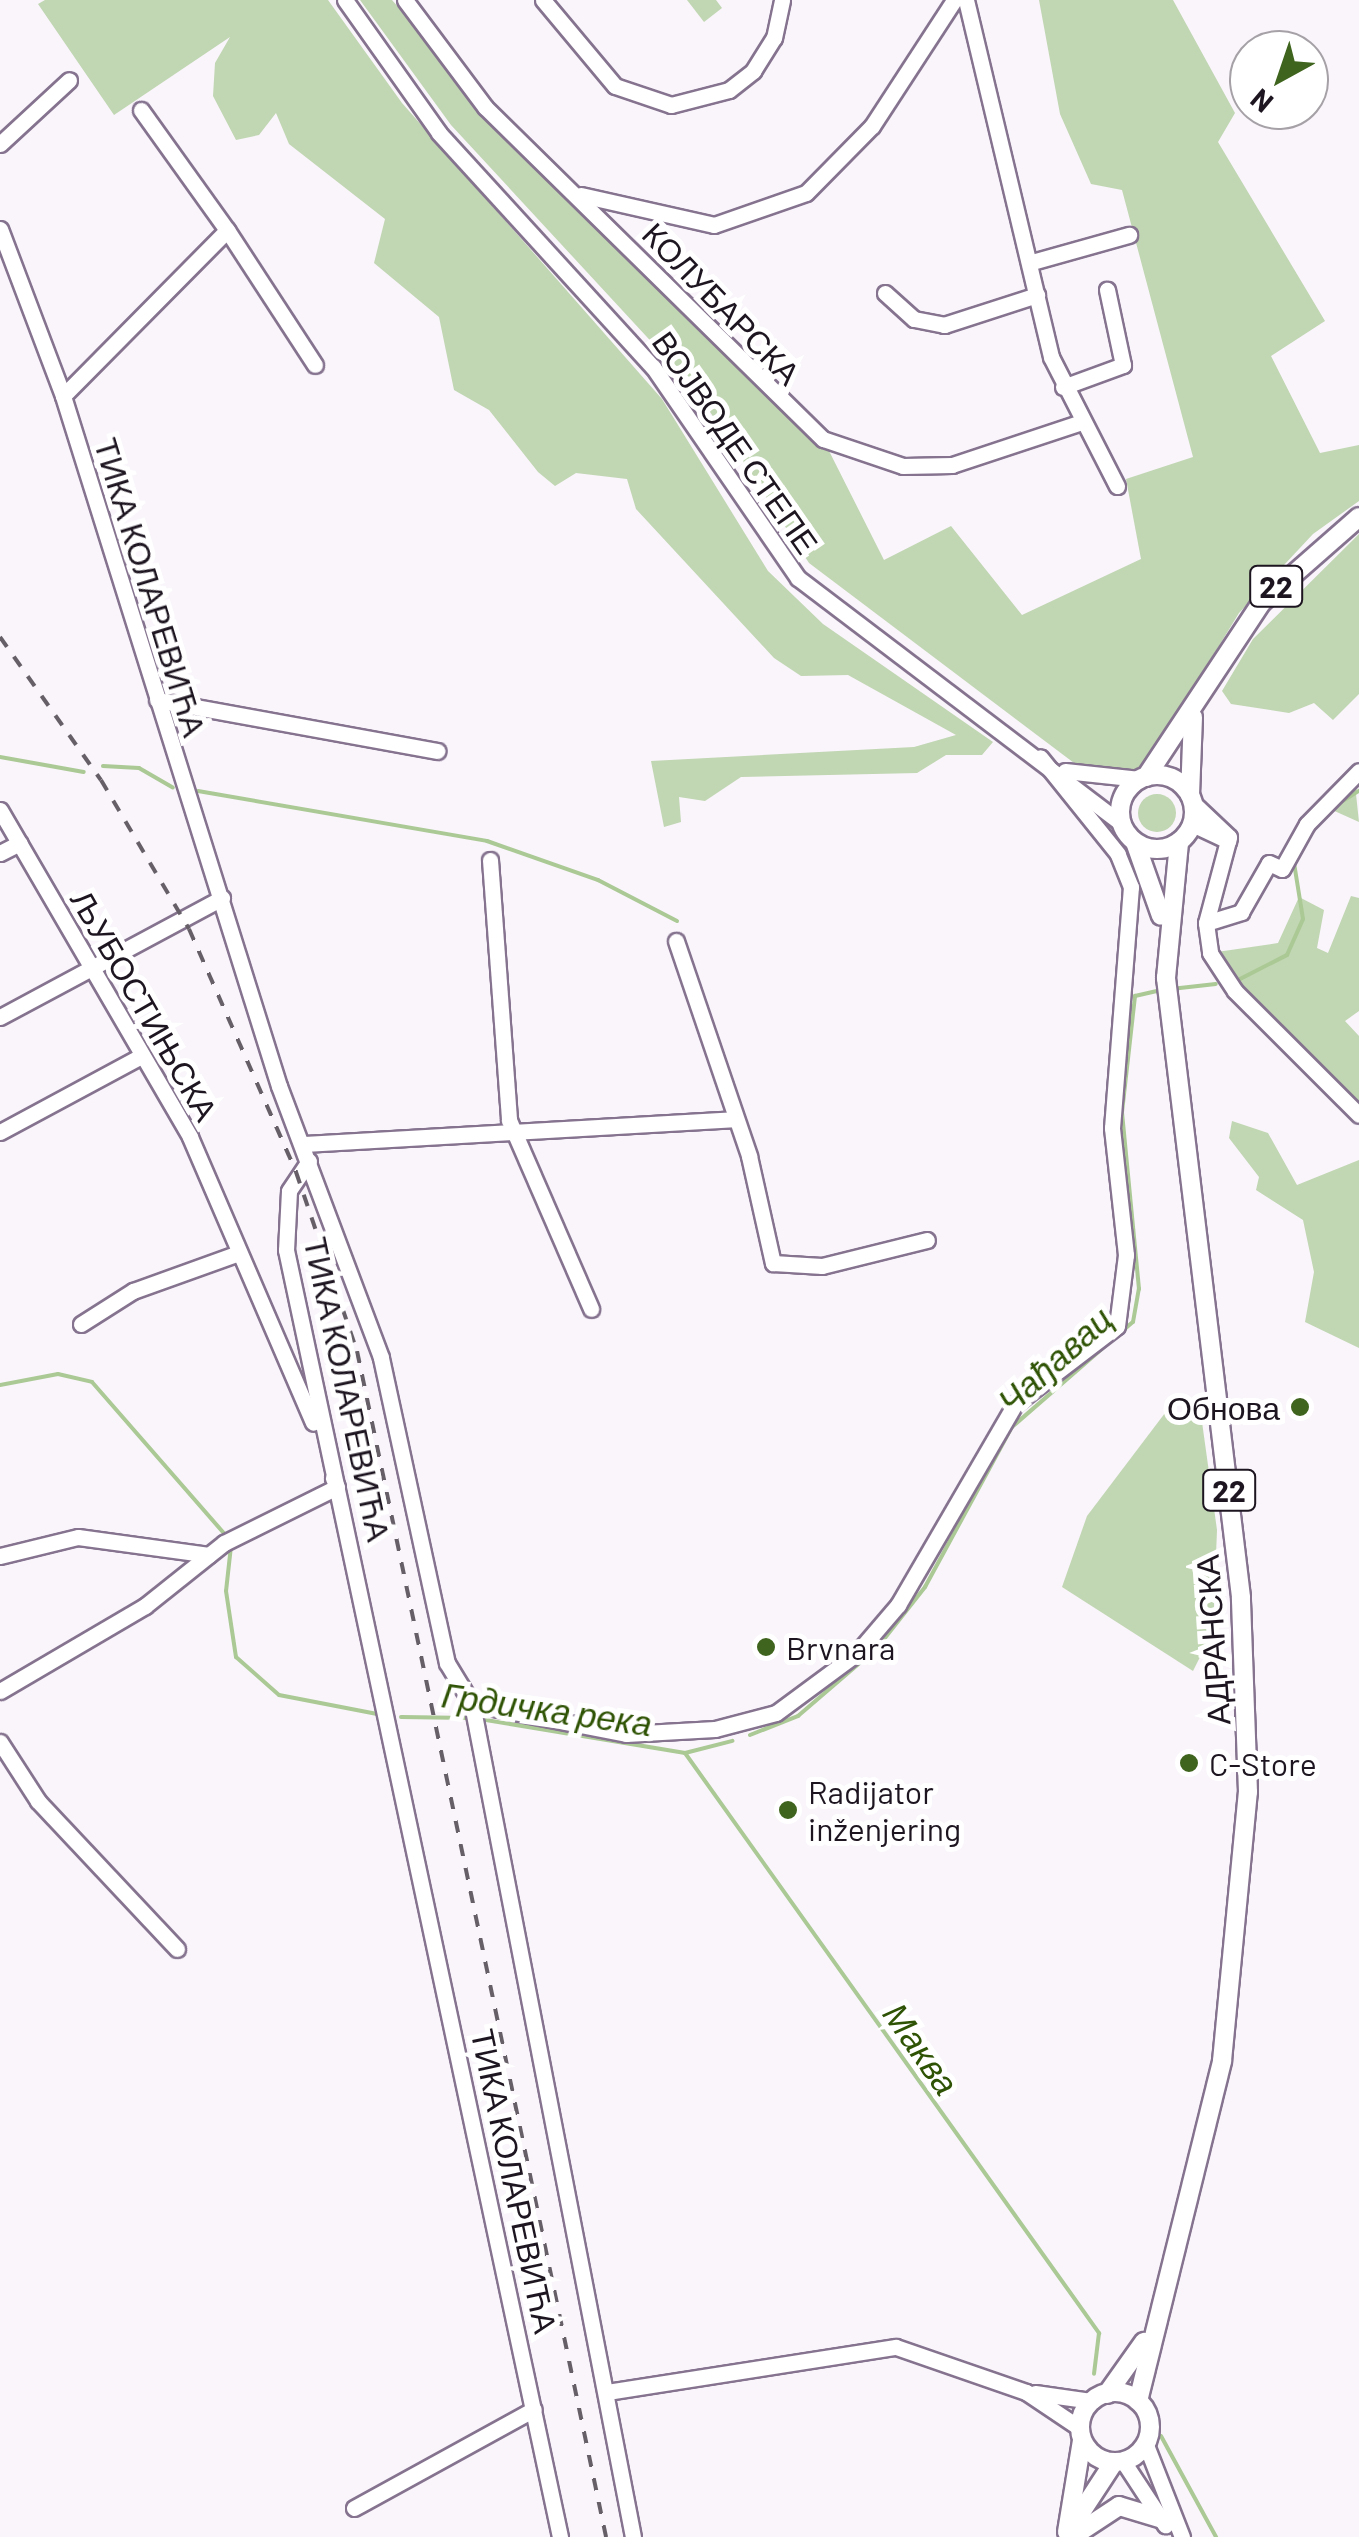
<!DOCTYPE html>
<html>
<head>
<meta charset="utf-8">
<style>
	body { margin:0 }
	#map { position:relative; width:1359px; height:2537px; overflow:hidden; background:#f9f5fb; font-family:Barlow,sans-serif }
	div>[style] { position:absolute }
	.green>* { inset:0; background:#c1d6b2 }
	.round { border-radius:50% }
	.stream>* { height:4px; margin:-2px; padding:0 2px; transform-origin:2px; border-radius:2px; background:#aac994 }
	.roads { filter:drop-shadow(2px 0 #85738f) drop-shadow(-2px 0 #85738f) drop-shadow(0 2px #85738f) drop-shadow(0 -2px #85738f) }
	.minor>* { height:15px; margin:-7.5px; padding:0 7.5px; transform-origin:7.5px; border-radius:7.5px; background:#fff }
	.major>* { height:18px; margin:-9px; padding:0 9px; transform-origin:9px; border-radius:9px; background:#fff }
	.major>.ring { margin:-9px; padding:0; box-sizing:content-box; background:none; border:18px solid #fff; border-radius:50% }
	.rail>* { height:4px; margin-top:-2px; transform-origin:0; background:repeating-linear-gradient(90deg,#665f68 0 12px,transparent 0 24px) }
	.dots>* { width:28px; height:28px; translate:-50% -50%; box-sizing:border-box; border:5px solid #fff; border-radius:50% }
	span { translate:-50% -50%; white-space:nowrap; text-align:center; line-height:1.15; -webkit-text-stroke:10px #fff; paint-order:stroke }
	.shield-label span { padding:2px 8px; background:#fff; border:2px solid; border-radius:8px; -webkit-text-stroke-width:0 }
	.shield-label { font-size:30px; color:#1d1520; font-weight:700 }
	.street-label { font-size:32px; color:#1d1520 }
	.poi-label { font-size:32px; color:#1d1520 }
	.right { translate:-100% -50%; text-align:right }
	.left { translate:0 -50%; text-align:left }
	.water-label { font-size:35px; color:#2f5304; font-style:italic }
	.north { position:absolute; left:1229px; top:30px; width:100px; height:100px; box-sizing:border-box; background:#fff; border:2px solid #a5a1a6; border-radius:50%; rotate:220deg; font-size:28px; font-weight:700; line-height:40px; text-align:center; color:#1d1520 }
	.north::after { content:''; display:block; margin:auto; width:35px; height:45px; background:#3f641d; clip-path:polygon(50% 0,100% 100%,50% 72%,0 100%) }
</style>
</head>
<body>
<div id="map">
	<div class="green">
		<i style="clip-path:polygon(45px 0,328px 0,402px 103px,662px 399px,768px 571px,823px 624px,993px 742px,982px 755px,946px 755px,917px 773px,741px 777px,705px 801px,679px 797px,681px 822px,664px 827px,651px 761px,914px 747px,956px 735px,848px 675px,801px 676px,774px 658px,636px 509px,627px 479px,576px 473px,555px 486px,538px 472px,489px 410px,454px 390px,439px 317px,374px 263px,385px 219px,289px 144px,276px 113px,259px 135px,236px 140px,213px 96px,215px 63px,230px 37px,114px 115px,38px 4px)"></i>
		<i style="clip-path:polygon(360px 0,392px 0,485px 107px,823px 439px,884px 560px,951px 526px,1022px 615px,1141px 559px,1126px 479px,1193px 457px,1122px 190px,1091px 184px,1060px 114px,1039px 0,1173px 0,1235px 113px,1218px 142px,1325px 321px,1271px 356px,1320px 453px,1359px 445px,1359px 501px,1313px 534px,1239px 613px,1142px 772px,1086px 772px,809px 563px,695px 389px,451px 125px)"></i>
		<i style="clip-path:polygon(687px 0,716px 0,722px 8px,704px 22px)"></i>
		<i style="clip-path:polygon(1359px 534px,1359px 694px,1333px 720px,1314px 703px,1289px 713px,1231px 704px,1222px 691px,1253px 639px)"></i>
		<i style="clip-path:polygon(1359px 771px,1356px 794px,1359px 822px,1330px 809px)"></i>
		<i class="round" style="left:1138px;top:794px;width:38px;height:38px"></i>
		<i style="clip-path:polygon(1351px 896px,1359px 898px,1359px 1011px,1345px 1021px,1359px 1036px,1359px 1115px,1210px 953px,1278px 943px,1299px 897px,1324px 910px,1317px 948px,1328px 953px)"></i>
		<i style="clip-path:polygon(1232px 1121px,1268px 1133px,1297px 1185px,1359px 1160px,1359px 1348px,1305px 1322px,1314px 1272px,1303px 1220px,1256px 1190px,1259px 1177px,1229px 1138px)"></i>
		<i style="clip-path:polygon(1165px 1413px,1202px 1422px,1217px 1530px,1213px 1631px,1193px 1671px,1062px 1587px,1087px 1516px)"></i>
	</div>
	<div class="stream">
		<i style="left:0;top:757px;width:85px;rotate:10.1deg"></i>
		<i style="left:103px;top:766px;width:36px;rotate:3deg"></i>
		<i style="left:139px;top:768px;width:39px;rotate:30deg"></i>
		<i style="left:198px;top:791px;width:293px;rotate:9.8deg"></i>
		<i style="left:487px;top:841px;width:118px;rotate:19.4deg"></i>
		<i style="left:598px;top:880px;width:89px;rotate:27.4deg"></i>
		<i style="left:1333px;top:807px;width:31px;rotate:-32deg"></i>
		<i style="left:1240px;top:979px;width:53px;rotate:-27.1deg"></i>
		<i style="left:1287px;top:955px;width:39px;rotate:-66deg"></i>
		<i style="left:1303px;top:919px;width:57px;rotate:-99.1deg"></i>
		<i style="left:1171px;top:989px;width:45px;rotate:-6.3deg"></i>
		<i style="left:0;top:1385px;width:59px;rotate:-10.7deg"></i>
		<i style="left:58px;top:1374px;width:35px;rotate:13deg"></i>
		<i style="left:92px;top:1382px;width:206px;rotate:48.9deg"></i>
		<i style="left:231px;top:1546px;width:45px;rotate:96.3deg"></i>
		<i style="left:226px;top:1591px;width:67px;rotate:81.4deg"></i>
		<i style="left:236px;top:1657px;width:57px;rotate:41.5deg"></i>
		<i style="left:279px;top:1695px;width:100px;rotate:11deg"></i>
		<i style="left:401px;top:1717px;width:69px;rotate:0.8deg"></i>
		<i style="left:480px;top:1719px;width:208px;rotate:9.4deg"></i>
		<i style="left:685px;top:1753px;width:49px;rotate:-14.3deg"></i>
		<i style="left:750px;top:1735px;width:52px;rotate:-21.6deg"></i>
		<i style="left:798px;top:1716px;width:104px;rotate:-40.7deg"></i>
		<i style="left:877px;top:1648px;width:78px;rotate:-51.8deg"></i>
		<i style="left:925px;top:1587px;width:182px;rotate:-61.5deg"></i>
		<i style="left:1012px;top:1427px;width:160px;rotate:-41deg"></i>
		<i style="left:1133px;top:1322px;width:34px;rotate:-80deg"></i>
		<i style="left:1139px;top:1289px;width:178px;rotate:-95.5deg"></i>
		<i style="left:1122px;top:1112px;width:117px;rotate:-83.6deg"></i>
		<i style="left:1135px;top:996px;width:28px;rotate:-13deg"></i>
		<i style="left:685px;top:1753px;width:713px;rotate:54.48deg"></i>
		<i style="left:1099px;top:2333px;width:41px;rotate:97deg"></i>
		<i style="left:1161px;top:2436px;width:115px;rotate:61.4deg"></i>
	</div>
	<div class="roads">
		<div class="minor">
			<i style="left:345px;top:0;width:163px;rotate:54.7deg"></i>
			<i style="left:439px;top:133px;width:317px;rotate:47.6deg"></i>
			<i style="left:653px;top:367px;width:256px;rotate:55.5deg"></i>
			<i style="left:798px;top:578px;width:405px;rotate:37.2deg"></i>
			<i style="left:405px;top:0;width:134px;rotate:53.2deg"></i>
			<i style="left:485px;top:107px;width:474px;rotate:44.5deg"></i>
			<i style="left:823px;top:439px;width:84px;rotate:18.6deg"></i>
			<i style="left:903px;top:466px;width:49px;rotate:-1.2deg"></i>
			<i style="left:952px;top:465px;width:137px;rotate:-18.3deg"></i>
			<i style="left:543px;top:0;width:112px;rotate:50.1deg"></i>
			<i style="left:615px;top:86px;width:59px;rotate:18.7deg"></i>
			<i style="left:671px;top:105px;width:60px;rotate:-14.5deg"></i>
			<i style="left:729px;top:90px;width:31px;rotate:-38deg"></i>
			<i style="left:753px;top:71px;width:39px;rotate:-58deg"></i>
			<i style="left:774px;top:38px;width:39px;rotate:-78deg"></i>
			<i style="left:966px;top:0;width:367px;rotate:76.6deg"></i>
			<i style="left:1051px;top:357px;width:145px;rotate:62.9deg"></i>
			<i style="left:141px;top:110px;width:148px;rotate:54.4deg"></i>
			<i style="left:0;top:144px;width:94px;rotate:-42.8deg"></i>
			<i style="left:581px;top:195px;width:136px;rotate:12.7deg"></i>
			<i style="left:714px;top:225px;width:97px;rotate:-19.2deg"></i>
			<i style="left:806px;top:193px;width:94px;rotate:-45.4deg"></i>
			<i style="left:872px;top:126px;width:150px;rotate:-56.9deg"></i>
			<i style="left:0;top:229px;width:178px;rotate:69.3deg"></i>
			<i style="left:63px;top:396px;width:723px;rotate:72.62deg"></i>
			<i style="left:279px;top:1086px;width:290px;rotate:69.4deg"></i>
			<i style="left:381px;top:1358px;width:312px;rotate:77.8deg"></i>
			<i style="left:447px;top:1663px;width:48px;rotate:58.6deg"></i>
			<i style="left:472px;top:1704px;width:157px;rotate:11deg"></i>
			<i style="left:626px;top:1734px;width:89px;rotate:-3.2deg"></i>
			<i style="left:715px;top:1729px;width:63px;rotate:-14.7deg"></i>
			<i style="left:776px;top:1713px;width:101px;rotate:-36.5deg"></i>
			<i style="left:857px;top:1653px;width:63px;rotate:-49.5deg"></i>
			<i style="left:898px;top:1605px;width:233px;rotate:-59.8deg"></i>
			<i style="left:1015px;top:1404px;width:128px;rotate:-37.4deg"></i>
			<i style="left:1117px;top:1326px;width:72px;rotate:-82.8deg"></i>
			<i style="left:1126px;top:1255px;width:128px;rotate:-96.3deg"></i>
			<i style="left:1112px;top:1128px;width:242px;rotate:-85.5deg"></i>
			<i style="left:1131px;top:887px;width:35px;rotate:-112deg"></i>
			<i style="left:1118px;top:854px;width:124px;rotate:-128.8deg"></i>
			<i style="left:1032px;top:262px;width:101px;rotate:-15.6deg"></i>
			<i style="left:885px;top:293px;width:39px;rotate:42deg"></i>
			<i style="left:914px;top:319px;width:31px;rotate:11deg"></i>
			<i style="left:944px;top:325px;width:98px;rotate:-17.9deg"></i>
			<i style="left:1063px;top:387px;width:64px;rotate:-20.1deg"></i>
			<i style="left:1123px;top:365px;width:77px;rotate:-102deg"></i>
			<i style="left:63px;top:396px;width:233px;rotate:-45.3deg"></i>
			<i style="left:227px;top:230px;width:161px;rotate:56.9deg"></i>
			<i style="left:157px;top:700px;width:285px;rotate:10.3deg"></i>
			<i style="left:1065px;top:771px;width:75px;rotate:6.1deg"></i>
			<i style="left:1192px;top:802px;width:51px;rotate:43.4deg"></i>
			<i style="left:1229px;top:837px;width:89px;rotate:105deg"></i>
			<i style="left:1206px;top:923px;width:30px;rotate:82deg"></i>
			<i style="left:1210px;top:953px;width:45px;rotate:56.7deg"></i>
			<i style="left:1235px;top:991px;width:175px;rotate:45deg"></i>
			<i style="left:0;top:810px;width:378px;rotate:59.8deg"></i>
			<i style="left:190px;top:1137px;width:311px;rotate:66.7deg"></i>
			<i style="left:1192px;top:824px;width:40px;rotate:25deg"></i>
			<i style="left:0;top:853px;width:22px;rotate:-27deg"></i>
			<i style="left:490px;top:860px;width:261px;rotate:85.8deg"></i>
			<i style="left:509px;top:1120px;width:206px;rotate:66.5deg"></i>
			<i style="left:1206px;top:923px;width:37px;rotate:-17deg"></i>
			<i style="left:1241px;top:912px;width:56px;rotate:-60.3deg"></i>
			<i style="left:1269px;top:863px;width:14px;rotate:25deg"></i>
			<i style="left:1282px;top:869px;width:51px;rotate:-60.9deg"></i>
			<i style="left:1307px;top:824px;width:74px;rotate:-45.5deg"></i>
			<i style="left:676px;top:941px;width:227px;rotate:71.2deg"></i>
			<i style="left:749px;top:1156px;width:110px;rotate:77.4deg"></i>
			<i style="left:773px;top:1263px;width:49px;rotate:3.5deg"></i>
			<i style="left:822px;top:1266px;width:108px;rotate:-13.9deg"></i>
			<i style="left:0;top:1017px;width:252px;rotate:-28.2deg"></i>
			<i style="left:0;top:1132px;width:158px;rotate:-28.3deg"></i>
			<i style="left:303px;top:1144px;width:432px;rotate:-3.3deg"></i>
			<i style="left:309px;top:1161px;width:36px;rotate:124deg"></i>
			<i style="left:289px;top:1191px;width:59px;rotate:92.9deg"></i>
			<i style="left:286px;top:1250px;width:1316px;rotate:77.98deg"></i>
			<i style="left:81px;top:1324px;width:62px;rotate:-32.4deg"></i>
			<i style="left:133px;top:1291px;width:109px;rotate:-19.8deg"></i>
			<i style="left:0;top:1556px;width:80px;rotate:-13.7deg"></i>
			<i style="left:78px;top:1537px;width:132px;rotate:7.8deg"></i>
			<i style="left:0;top:1691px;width:168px;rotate:-30.4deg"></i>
			<i style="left:145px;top:1606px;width:101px;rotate:-38.6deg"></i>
			<i style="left:224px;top:1543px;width:126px;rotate:-26.4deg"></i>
			<i style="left:337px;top:1487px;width:10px;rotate:-114deg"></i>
			<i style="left:472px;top:1704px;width:848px;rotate:79.06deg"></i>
			<i style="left:0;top:1742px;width:70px;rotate:57.2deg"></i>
			<i style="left:38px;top:1801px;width:203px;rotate:46.8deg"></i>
			<i style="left:607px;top:2392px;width:292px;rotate:-8.9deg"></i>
			<i style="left:896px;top:2347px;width:138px;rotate:19.1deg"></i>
			<i style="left:1026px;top:2392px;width:66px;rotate:33.9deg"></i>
			<i style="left:1035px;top:2393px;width:58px;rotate:8deg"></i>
			<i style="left:1146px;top:2445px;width:99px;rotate:68.6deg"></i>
			<i style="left:1123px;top:2461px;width:77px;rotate:56.7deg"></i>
			<i style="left:354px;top:2508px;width:205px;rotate:-28.8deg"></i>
		</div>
		<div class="major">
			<i class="ring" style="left:1120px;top:775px;width:56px;height:56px"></i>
			<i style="left:1146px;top:777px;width:210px;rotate:-56.5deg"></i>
			<i style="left:1262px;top:602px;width:129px;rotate:-41.2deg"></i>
			<i style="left:1190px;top:795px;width:78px;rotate:-87.8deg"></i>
			<i style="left:1135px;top:842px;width:78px;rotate:70.6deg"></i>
			<i class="ring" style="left:1080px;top:2392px;width:52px;height:52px"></i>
			<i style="left:1107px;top:2394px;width:64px;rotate:-54.6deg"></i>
			<i style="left:1138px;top:2401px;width:350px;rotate:-76.1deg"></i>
			<i style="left:1222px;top:2061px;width:270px;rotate:-84.5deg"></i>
			<i style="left:1248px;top:1792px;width:195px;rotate:-92.1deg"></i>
			<i style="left:1241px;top:1597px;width:624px;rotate:-96.91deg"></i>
			<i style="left:1166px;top:978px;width:137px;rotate:-84.5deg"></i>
			<i style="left:1076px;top:2520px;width:69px;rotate:-56.8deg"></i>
			<i style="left:1067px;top:2532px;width:93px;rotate:-80.7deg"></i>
			<i style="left:1072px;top:2537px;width:56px;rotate:-33.4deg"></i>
			<i style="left:1119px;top:2506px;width:45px;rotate:16.8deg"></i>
		</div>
	</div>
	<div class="rail">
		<i style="left:0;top:637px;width:175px;rotate:54.8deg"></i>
		<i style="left:101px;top:780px;width:173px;rotate:59.4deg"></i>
		<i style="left:189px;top:929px;width:266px;rotate:66.2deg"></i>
		<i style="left:296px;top:1172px;width:189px;rotate:71.2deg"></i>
		<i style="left:357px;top:1351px;width:1212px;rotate:78.14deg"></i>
	</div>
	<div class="dots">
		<i style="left:1300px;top:1407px;background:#3f641d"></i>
		<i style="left:766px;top:1647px;background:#3f641d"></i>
		<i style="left:1189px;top:1763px;background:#3f641d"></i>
		<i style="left:788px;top:1810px;background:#3f641d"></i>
	</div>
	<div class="shield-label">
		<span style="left:1276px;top:586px">22</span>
		<span style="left:1229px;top:1490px">22</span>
	</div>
	<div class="street-label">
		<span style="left:722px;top:303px;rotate:46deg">КОЛУБАРСКА</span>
		<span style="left:736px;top:442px;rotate:55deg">ВОЈВОДЕ СТЕПЕ</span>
		<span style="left:151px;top:587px;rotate:73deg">ТИКА КОЛАРЕВИЋА</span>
		<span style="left:145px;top:1005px;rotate:60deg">ЉУБОСТИЊСКА</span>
		<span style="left:348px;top:1389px;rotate:78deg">ТИКА КОЛАРЕВИЋА</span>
		<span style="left:1212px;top:1640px;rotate:-94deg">АДРАНСКА</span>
		<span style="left:515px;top:2181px;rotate:78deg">ТИКА КОЛАРЕВИЋА</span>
	</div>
	<div class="poi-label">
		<span class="right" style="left:1280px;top:1407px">Обнова</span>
		<span class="left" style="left:786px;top:1647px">Brvnara</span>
		<span class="left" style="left:1209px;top:1763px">C-Store</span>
		<span class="left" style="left:808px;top:1810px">Radijator<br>inženjering</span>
	</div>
	<div class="water-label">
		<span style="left:1054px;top:1359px;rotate:-42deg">Чађавац</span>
		<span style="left:547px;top:1708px;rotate:8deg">Грдичка река</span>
		<span style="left:922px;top:2048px;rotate:55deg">Маква</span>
	</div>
	<div class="north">N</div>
</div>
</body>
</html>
